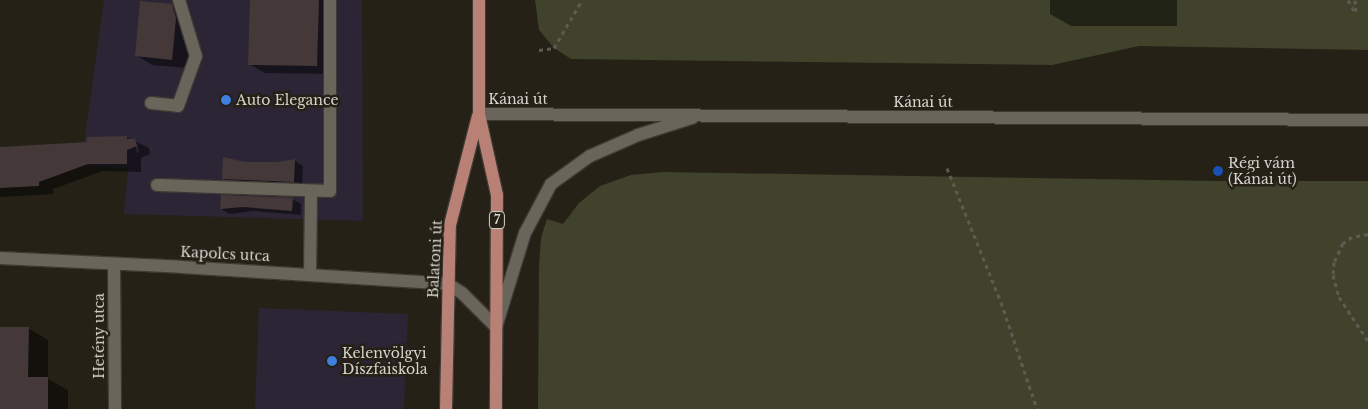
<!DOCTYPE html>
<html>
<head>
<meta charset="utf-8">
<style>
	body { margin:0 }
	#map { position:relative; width:1368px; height:409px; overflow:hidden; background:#252117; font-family:"Libre Baskerville",serif }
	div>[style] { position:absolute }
	.commercial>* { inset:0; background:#2b2535 }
	.green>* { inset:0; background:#40422b }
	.shadow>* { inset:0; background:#0007 }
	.building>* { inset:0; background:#453838 }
	.path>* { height:3px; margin-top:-1.5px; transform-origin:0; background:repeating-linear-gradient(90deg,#5e5b52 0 4px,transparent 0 8px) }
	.roads { filter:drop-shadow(1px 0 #3e3a34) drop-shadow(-1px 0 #3e3a34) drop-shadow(0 1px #3e3a34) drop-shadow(0 -1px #3e3a34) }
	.service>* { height:12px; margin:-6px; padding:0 6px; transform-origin:6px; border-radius:6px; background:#6a655a }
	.minor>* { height:12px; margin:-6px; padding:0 6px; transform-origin:6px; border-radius:6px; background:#6a655a }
	.primary>* { height:12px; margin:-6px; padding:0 6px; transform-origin:6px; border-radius:6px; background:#b98176 }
	.dots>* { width:14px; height:14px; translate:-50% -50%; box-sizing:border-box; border:2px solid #252117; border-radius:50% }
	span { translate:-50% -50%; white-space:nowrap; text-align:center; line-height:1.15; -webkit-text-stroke:5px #252117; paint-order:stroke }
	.shield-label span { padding:1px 4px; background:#252117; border:1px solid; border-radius:4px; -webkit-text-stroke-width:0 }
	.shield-label { font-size:12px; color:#d7d4ce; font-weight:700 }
	.street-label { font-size:14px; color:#d7d4ce }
	.poi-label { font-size:14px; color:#d7d4ce }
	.left { translate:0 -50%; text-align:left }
</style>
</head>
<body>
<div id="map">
	<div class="commercial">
		<i style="clip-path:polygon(104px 0,362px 0,363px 221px,124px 214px,128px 168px,81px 165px)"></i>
		<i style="clip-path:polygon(259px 308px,408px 314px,404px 409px,255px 409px)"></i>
	</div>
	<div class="green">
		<i style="clip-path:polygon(535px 0,1368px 0,1368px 50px,1139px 46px,1052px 65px,571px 59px,554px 48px,539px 30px)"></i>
		<i style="clip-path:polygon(663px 172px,1218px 181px,1368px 181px,1368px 409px,538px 409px,539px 267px,541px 238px,547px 219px,563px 224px,579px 203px,600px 186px,631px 175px)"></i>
	</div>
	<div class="shadow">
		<i style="clip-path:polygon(251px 0,323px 0,334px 6px,332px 74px,265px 73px,249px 64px)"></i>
		<i style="clip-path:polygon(1050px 0,1177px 0,1177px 26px,1071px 26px,1050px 14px)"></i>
		<i style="clip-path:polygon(171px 6px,188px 15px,192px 28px,188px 68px,152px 65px,136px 55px)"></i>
		<i style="clip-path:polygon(evenodd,126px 137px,149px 148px,150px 154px,141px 158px,141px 172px,103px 171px,53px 189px,53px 194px,0 197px,0 148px,89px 143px,126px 137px,135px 144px,137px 144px,139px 152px,137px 153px,135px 144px)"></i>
		<i style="clip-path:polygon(295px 161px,303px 166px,302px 186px,232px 184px,223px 178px,245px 163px,278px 164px)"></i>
		<i style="clip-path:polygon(292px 199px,301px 204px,301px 215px,253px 211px,230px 214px,221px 209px)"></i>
		<i style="clip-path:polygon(0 328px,28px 328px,48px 340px,48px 379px,68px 390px,68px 409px,0 409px)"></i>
	</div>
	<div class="building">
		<i style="clip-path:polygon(250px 0,319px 0,317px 66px,248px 65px)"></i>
		<i style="clip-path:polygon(140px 1px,172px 4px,176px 18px,172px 60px,135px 56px)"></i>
		<i style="clip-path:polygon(127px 136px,127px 139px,135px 139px,137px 146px,127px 150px,127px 164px,88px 164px,39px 182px,39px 186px,0 188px,0 147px,87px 142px,87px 137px)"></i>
		<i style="clip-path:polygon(223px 157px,245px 162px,278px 162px,295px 159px,294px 182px,222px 179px)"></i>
		<i style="clip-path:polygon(221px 195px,293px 198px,292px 211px,243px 207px,220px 209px)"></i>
		<i style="clip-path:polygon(0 327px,29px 327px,28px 377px,48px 377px,48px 409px,0 409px)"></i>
	</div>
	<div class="path">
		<i style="left:1348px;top:0;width:16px;rotate:60deg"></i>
		<i style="left:1355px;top:0;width:11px;rotate:85deg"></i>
		<i style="left:539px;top:50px;width:15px;rotate:-8deg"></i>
		<i style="left:554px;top:48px;width:56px;rotate:-59.7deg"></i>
		<i style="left:947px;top:168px;width:144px;rotate:68.1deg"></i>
		<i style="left:1001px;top:302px;width:113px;rotate:71.4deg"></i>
		<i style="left:1368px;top:234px;width:16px;rotate:169deg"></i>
		<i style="left:1352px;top:237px;width:11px;rotate:146deg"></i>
		<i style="left:1343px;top:243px;width:21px;rotate:115deg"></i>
		<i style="left:1334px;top:262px;width:13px;rotate:94deg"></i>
		<i style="left:1333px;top:275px;width:23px;rotate:75deg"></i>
		<i style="left:1339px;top:297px;width:53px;rotate:56.6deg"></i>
	</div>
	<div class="roads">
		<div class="service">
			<i style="left:151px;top:103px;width:27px;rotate:6deg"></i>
			<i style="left:178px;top:106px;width:53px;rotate:-70.2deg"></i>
			<i style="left:196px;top:56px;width:59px;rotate:-106.9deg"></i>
			<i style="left:157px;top:185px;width:173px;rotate:2deg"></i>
			<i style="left:330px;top:191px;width:191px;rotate:-90deg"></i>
			<i style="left:310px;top:275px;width:84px;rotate:-89.3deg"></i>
		</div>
		<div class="minor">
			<i style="left:479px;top:114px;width:889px;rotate:0.39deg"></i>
			<i style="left:0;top:258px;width:181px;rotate:2.8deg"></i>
			<i style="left:181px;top:267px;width:268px;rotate:3.6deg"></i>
			<i style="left:448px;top:284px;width:17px;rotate:33deg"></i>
			<i style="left:462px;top:293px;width:48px;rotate:45deg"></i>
			<i style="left:496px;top:327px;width:98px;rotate:-72.9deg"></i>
			<i style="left:525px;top:233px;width:55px;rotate:-62deg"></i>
			<i style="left:551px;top:184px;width:48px;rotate:-35.7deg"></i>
			<i style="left:590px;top:156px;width:52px;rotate:-23.6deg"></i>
			<i style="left:638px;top:135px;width:57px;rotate:-17.5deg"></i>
			<i style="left:114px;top:264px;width:145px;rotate:89.6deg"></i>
		</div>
		<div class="primary">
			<i style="left:479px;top:0;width:114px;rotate:90deg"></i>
			<i style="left:479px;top:114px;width:83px;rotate:77.5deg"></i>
			<i style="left:497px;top:195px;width:214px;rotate:90.3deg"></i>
			<i style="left:446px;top:409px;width:184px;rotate:-88.8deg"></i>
			<i style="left:450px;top:225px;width:113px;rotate:-75.6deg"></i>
		</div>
	</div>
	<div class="dots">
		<i style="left:226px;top:100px;background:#3f7fe0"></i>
		<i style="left:1218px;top:171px;background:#1a4fb4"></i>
		<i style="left:332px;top:361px;background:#3f7fe0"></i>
	</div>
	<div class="shield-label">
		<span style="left:497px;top:220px">7</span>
	</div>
	<div class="street-label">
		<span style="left:518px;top:99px">Kánai út</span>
		<span style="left:923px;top:102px">Kánai út</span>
		<span style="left:225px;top:254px;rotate:3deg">Kapolcs utca</span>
		<span style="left:435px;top:259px;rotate:-87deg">Balatoni út</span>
		<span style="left:99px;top:336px;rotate:-90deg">Hetény utca</span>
	</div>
	<div class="poi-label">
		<span class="left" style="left:236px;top:100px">Auto Elegance</span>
		<span class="left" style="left:1228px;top:171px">Régi vám<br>(Kánai út)</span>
		<span class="left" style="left:342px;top:361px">Kelenvölgyi<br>Díszfaiskola</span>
	</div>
</div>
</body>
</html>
